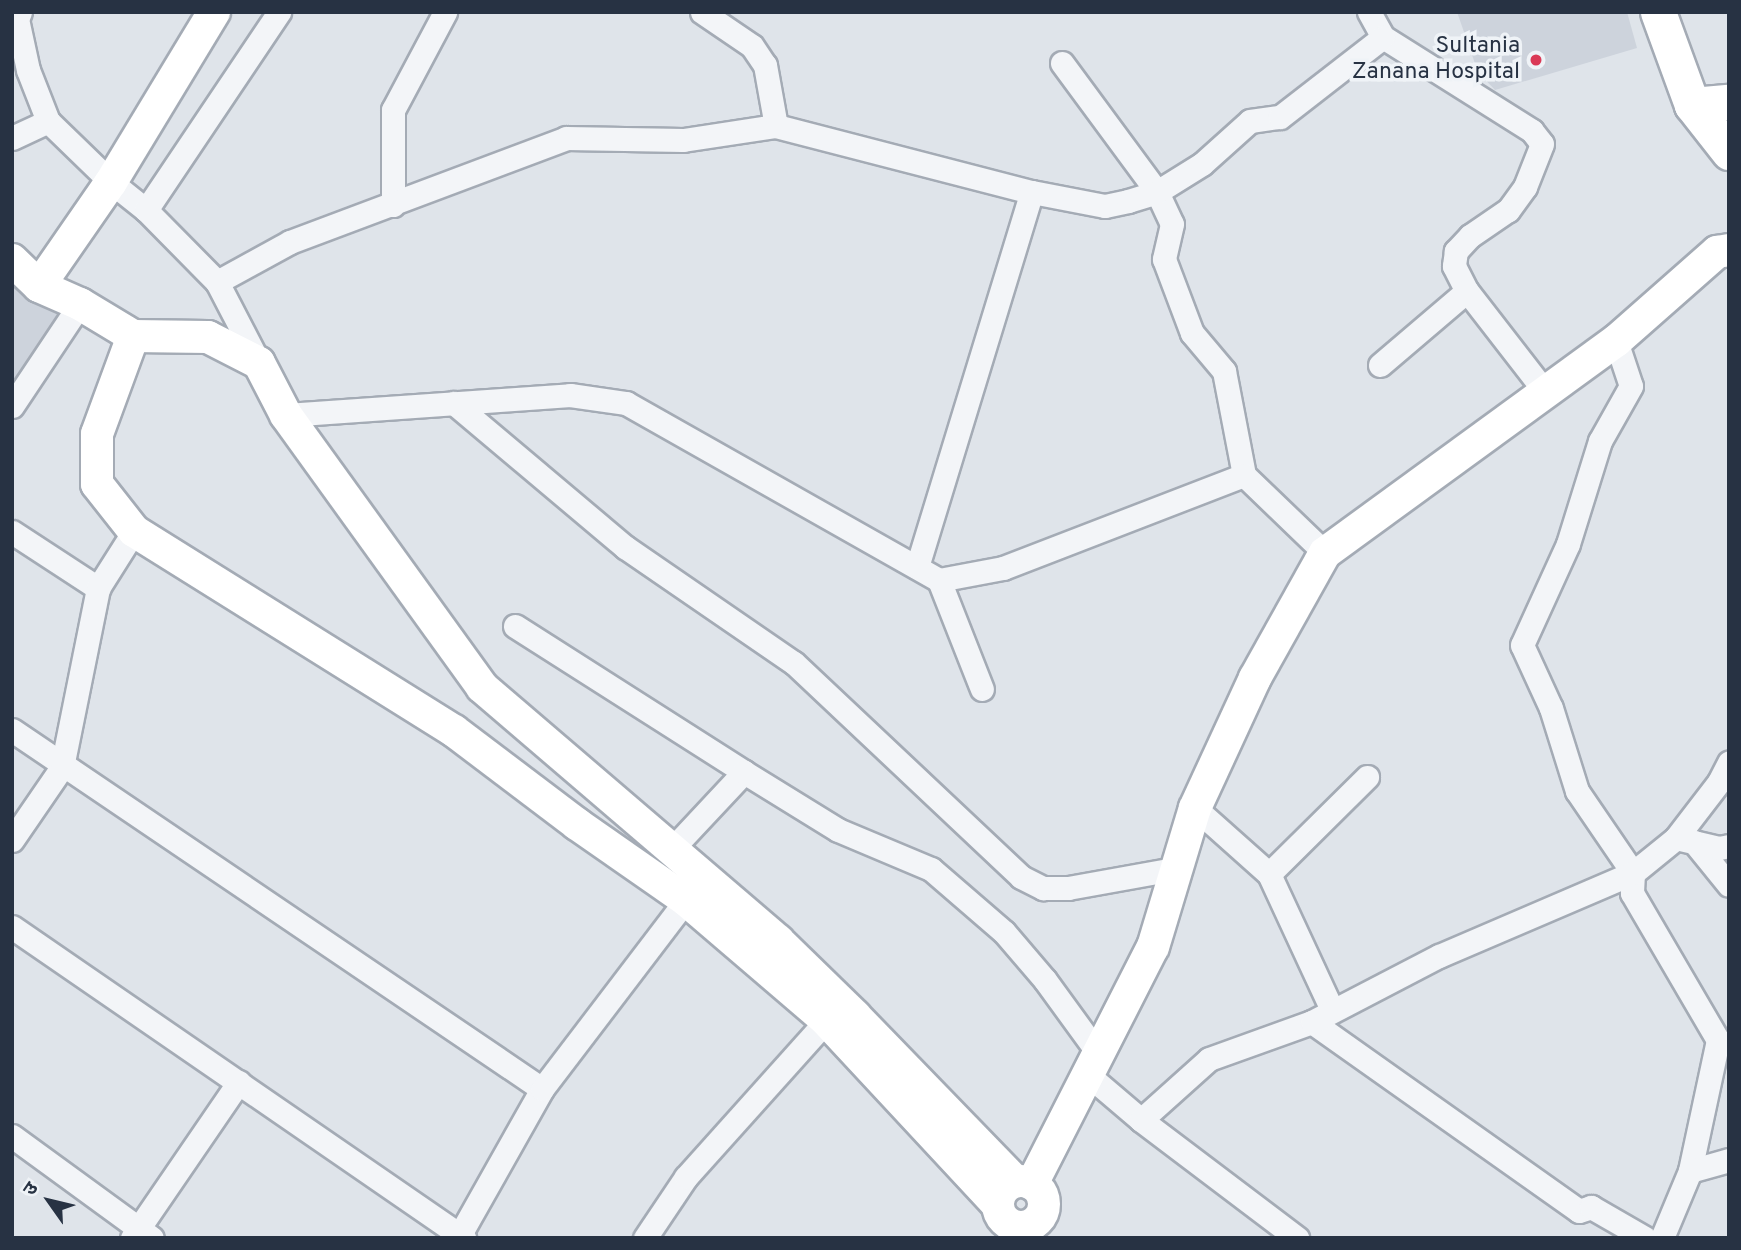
<!DOCTYPE html>
<html>
<head>
<meta charset="utf-8">
<style>
	body { margin:0 }
	#map { position:relative; width:1741px; height:1250px; overflow:hidden; background:#dfe4ea; font-family:Overpass,"Noto Sans Devanagari",sans-serif }
	div>[style] { position:absolute }
	.built>* { inset:0; background:#cdd3dc }
	.roads { filter:drop-shadow(2px 0 #a4abb5) drop-shadow(-2px 0 #a4abb5) drop-shadow(0 2px #a4abb5) drop-shadow(0 -2px #a4abb5) }
	.street>* { height:23px; margin:-11.5px; padding:0 11.5px; transform-origin:11.5px; border-radius:11.5px; background:#f3f5f8 }
	.secondary>* { height:32px; margin:-16px; padding:0 16px; transform-origin:16px; border-radius:16px; background:#fff }
	.secondary>.ring { margin:-16px; padding:0; box-sizing:content-box; background:none; border:32px solid #fff; border-radius:50% }
	.primary>* { height:35px; margin:-17.5px; padding:0 17.5px; transform-origin:17.5px; border-radius:17.5px; background:#fff }
	.dots>* { width:19px; height:19px; translate:-50% -50%; box-sizing:border-box; border:4px solid #eff3f7; border-radius:50% }
	span { translate:-50% -50%; white-space:nowrap; text-align:center; line-height:1.15; -webkit-text-stroke:7px #eff3f7; paint-order:stroke }
	.poi-label { font-size:23px; color:#273243 }
	.right { translate:-100% -50%; text-align:right }
	.frame { position:absolute; inset:0; border:14px solid #273243; pointer-events:none }
	.north { position:absolute; left:14px; top:1166px; width:70px; height:70px; -webkit-text-stroke:5px #eff3f7; paint-order:stroke; rotate:304deg; font-size:19px; font-weight:700; line-height:28px; text-align:center; color:#273243 }
	.north::after { content:''; display:block; margin:auto; width:24px; height:32px; background:#273243; clip-path:polygon(50% 0,100% 100%,50% 72%,0 100%) }
</style>
</head>
<body>
<div id="map">
	<div class="built">
		<i style="clip-path:polygon(1457px 12px,1627px 12px,1637px 48px,1495px 90px,1478px 72px)"></i>
		<i style="clip-path:polygon(12px 242px,80px 304px,12px 404px)"></i>
	</div>
	<div class="roads">
		<div class="street">
			<i style="left:20px;top:12px;width:8px;rotate:113deg"></i>
			<i style="left:17px;top:19px;width:52px;rotate:77.8deg"></i>
			<i style="left:28px;top:70px;width:55px;rotate:68.6deg"></i>
			<i style="left:48px;top:121px;width:88px;rotate:44.1deg"></i>
			<i style="left:111px;top:182px;width:45px;rotate:38.7deg"></i>
			<i style="left:146px;top:210px;width:101px;rotate:45.4deg"></i>
			<i style="left:217px;top:282px;width:91px;rotate:62.6deg"></i>
			<i style="left:702px;top:12px;width:60px;rotate:34.2deg"></i>
			<i style="left:752px;top:46px;width:23px;rotate:56deg"></i>
			<i style="left:765px;top:65px;width:62px;rotate:79.8deg"></i>
			<i style="left:1369px;top:12px;width:29px;rotate:61deg"></i>
			<i style="left:1383px;top:37px;width:176px;rotate:32.2deg"></i>
			<i style="left:1532px;top:131px;width:16px;rotate:52deg"></i>
			<i style="left:1542px;top:144px;width:46px;rotate:111.6deg"></i>
			<i style="left:1525px;top:187px;width:29px;rotate:126deg"></i>
			<i style="left:1508px;top:210px;width:46px;rotate:145.6deg"></i>
			<i style="left:1470px;top:236px;width:21px;rotate:133deg"></i>
			<i style="left:1456px;top:251px;width:15px;rotate:98deg"></i>
			<i style="left:1454px;top:266px;width:28px;rotate:63deg"></i>
			<i style="left:1467px;top:291px;width:129px;rotate:52.2deg"></i>
			<i style="left:1062px;top:63px;width:160px;rotate:53.6deg"></i>
			<i style="left:1157px;top:192px;width:35px;rotate:65deg"></i>
			<i style="left:1172px;top:224px;width:36px;rotate:103deg"></i>
			<i style="left:1164px;top:259px;width:79px;rotate:69.3deg"></i>
			<i style="left:1192px;top:333px;width:50px;rotate:49.9deg"></i>
			<i style="left:1224px;top:371px;width:106px;rotate:79.1deg"></i>
			<i style="left:12px;top:138px;width:40px;rotate:-25deg"></i>
			<i style="left:393px;top:205px;width:95px;rotate:-90deg"></i>
			<i style="left:393px;top:110px;width:111px;rotate:-62deg"></i>
			<i style="left:146px;top:210px;width:239px;rotate:-56.1deg"></i>
			<i style="left:217px;top:282px;width:83px;rotate:-28.7deg"></i>
			<i style="left:290px;top:242px;width:295px;rotate:-20.6deg"></i>
			<i style="left:566px;top:138px;width:117px;rotate:1deg"></i>
			<i style="left:683px;top:140px;width:94px;rotate:-8.6deg"></i>
			<i style="left:776px;top:126px;width:264px;rotate:14.5deg"></i>
			<i style="left:1032px;top:192px;width:74px;rotate:10.9deg"></i>
			<i style="left:1105px;top:206px;width:24px;rotate:-12deg"></i>
			<i style="left:1128px;top:201px;width:30px;rotate:-17deg"></i>
			<i style="left:1157px;top:192px;width:53px;rotate:-31.9deg"></i>
			<i style="left:1202px;top:164px;width:64px;rotate:-41.9deg"></i>
			<i style="left:1250px;top:121px;width:30px;rotate:-8deg"></i>
			<i style="left:1280px;top:117px;width:130px;rotate:-37.8deg"></i>
			<i style="left:1616px;top:341px;width:47px;rotate:71.6deg"></i>
			<i style="left:1631px;top:386px;width:63px;rotate:119.4deg"></i>
			<i style="left:1600px;top:441px;width:108px;rotate:107.3deg"></i>
			<i style="left:1568px;top:544px;width:111px;rotate:114.5deg"></i>
			<i style="left:1522px;top:645px;width:69px;rotate:65.3deg"></i>
			<i style="left:1551px;top:708px;width:87px;rotate:72.6deg"></i>
			<i style="left:1577px;top:791px;width:99px;rotate:55.7deg"></i>
			<i style="left:1633px;top:873px;width:20px;rotate:93deg"></i>
			<i style="left:1632px;top:893px;width:170px;rotate:59.7deg"></i>
			<i style="left:1718px;top:1040px;width:134px;rotate:102.1deg"></i>
			<i style="left:1690px;top:1171px;width:73px;rotate:112.7deg"></i>
			<i style="left:1380px;top:365px;width:114px;rotate:-40.4deg"></i>
			<i style="left:454px;top:403px;width:224px;rotate:40.1deg"></i>
			<i style="left:625px;top:547px;width:205px;rotate:34.5deg"></i>
			<i style="left:794px;top:663px;width:312px;rotate:43.3deg"></i>
			<i style="left:1021px;top:877px;width:25px;rotate:27deg"></i>
			<i style="left:1043px;top:888px;width:25px"></i>
			<i style="left:1068px;top:888px;width:113px;rotate:-10.2deg"></i>
			<i style="left:12px;top:406px;width:123px;rotate:-56.3deg"></i>
			<i style="left:286px;top:415px;width:285px;rotate:-4deg"></i>
			<i style="left:570px;top:395px;width:57px;rotate:8.1deg"></i>
			<i style="left:626px;top:403px;width:360px;rotate:29.5deg"></i>
			<i style="left:939px;top:580px;width:65px;rotate:-10.6deg"></i>
			<i style="left:1003px;top:568px;width:258px;rotate:-21.1deg"></i>
			<i style="left:1244px;top:475px;width:112px;rotate:43.9deg"></i>
			<i style="left:12px;top:532px;width:103px;rotate:33.1deg"></i>
			<i style="left:917px;top:567px;width:392px;rotate:-73deg"></i>
			<i style="left:939px;top:580px;width:117px;rotate:68.5deg"></i>
			<i style="left:515px;top:626px;width:272px;rotate:32.5deg"></i>
			<i style="left:12px;top:730px;width:640px;rotate:34.11deg"></i>
			<i style="left:1195px;top:808px;width:99px;rotate:41.7deg"></i>
			<i style="left:1269px;top:874px;width:150px;rotate:65.1deg"></i>
			<i style="left:1676px;top:838px;width:71px;rotate:-52.5deg"></i>
			<i style="left:1719px;top:782px;width:22px;rotate:-63deg"></i>
			<i style="left:12px;top:840px;width:88px;rotate:-55.6deg"></i>
			<i style="left:62px;top:767px;width:183px;rotate:-78.6deg"></i>
			<i style="left:98px;top:588px;width:67px;rotate:-57.7deg"></i>
			<i style="left:1694px;top:842px;width:55px;rotate:50.9deg"></i>
			<i style="left:671px;top:850px;width:107px;rotate:-46.9deg"></i>
			<i style="left:744px;top:772px;width:110px;rotate:31.7deg"></i>
			<i style="left:838px;top:830px;width:101px;rotate:22.8deg"></i>
			<i style="left:931px;top:869px;width:96px;rotate:40.8deg"></i>
			<i style="left:1004px;top:932px;width:63px;rotate:49.5deg"></i>
			<i style="left:1045px;top:980px;width:90px;rotate:54deg"></i>
			<i style="left:1269px;top:874px;width:138px;rotate:-44.7deg"></i>
			<i style="left:12px;top:927px;width:549px;rotate:34.53deg"></i>
			<i style="left:1312px;top:1022px;width:327px;rotate:35.3deg"></i>
			<i style="left:1579px;top:1211px;width:13px;rotate:-18deg"></i>
			<i style="left:1591px;top:1207px;width:62px;rotate:29.9deg"></i>
			<i style="left:1087px;top:1074px;width:71px;rotate:40.4deg"></i>
			<i style="left:1141px;top:1120px;width:196px;rotate:37.1deg"></i>
			<i style="left:1141px;top:1120px;width:91px;rotate:-41.9deg"></i>
			<i style="left:1209px;top:1059px;width:109px;rotate:-19.8deg"></i>
			<i style="left:1312px;top:1022px;width:143px;rotate:-27.5deg"></i>
			<i style="left:1439px;top:956px;width:211px;rotate:-23.2deg"></i>
			<i style="left:1633px;top:873px;width:55px;rotate:-39.1deg"></i>
			<i style="left:1676px;top:838px;width:44px;rotate:13.1deg"></i>
			<i style="left:1719px;top:848px;width:10px;rotate:-11deg"></i>
			<i style="left:12px;top:1136px;width:173px;rotate:36.1deg"></i>
			<i style="left:1690px;top:1171px;width:41px;rotate:-15.8deg"></i>
			<i style="left:132px;top:1238px;width:189px;rotate:-55.6deg"></i>
			<i style="left:458px;top:1238px;width:171px;rotate:-60.6deg"></i>
			<i style="left:542px;top:1089px;width:253px;rotate:-52.7deg"></i>
			<i style="left:645px;top:1238px;width:73px;rotate:-56.1deg"></i>
			<i style="left:686px;top:1177px;width:224px;rotate:-48.1deg"></i>
		</div>
		<div class="secondary">
			<i style="left:12px;top:260px;width:37px;rotate:44deg"></i>
			<i style="left:39px;top:286px;width:45px;rotate:23.7deg"></i>
			<i style="left:80px;top:304px;width:62px;rotate:31.1deg"></i>
			<i style="left:133px;top:336px;width:75px;rotate:0.8deg"></i>
			<i style="left:208px;top:337px;width:57px;rotate:27deg"></i>
			<i style="left:259px;top:363px;width:59px;rotate:62.6deg"></i>
			<i style="left:286px;top:415px;width:335px;rotate:54.2deg"></i>
			<i style="left:482px;top:687px;width:390px;rotate:40.6deg"></i>
			<i style="left:778px;top:941px;width:107px;rotate:44.2deg"></i>
			<i style="left:855px;top:1016px;width:230px;rotate:45.9deg"></i>
			<i style="left:39px;top:286px;width:126px;rotate:-55.3deg"></i>
			<i style="left:111px;top:182px;width:199px;rotate:-58.8deg"></i>
			<i style="left:133px;top:336px;width:104px;rotate:110.2deg"></i>
			<i style="left:97px;top:434px;width:50px;rotate:90deg"></i>
			<i style="left:97px;top:484px;width:60px;rotate:51.8deg"></i>
			<i style="left:134px;top:531px;width:377px;rotate:32deg"></i>
			<i style="left:454px;top:731px;width:154px;rotate:37.1deg"></i>
			<i style="left:577px;top:824px;width:133px;rotate:34.9deg"></i>
			<i style="left:686px;top:900px;width:184px;rotate:40.6deg"></i>
			<i style="left:826px;top:1020px;width:251px;rotate:47.1deg"></i>
			<i class="ring" style="left:998px;top:1181px;width:14px;height:14px"></i>
			<i style="left:1032px;top:1184px;width:266px;rotate:-63deg"></i>
			<i style="left:1153px;top:947px;width:145px;rotate:-73.2deg"></i>
			<i style="left:1195px;top:808px;width:143px;rotate:-65.2deg"></i>
			<i style="left:1255px;top:678px;width:143px;rotate:-60.8deg"></i>
			<i style="left:1325px;top:553px;width:360px;rotate:-36.1deg"></i>
			<i style="left:1616px;top:341px;width:135px;rotate:-41.4deg"></i>
			<i style="left:1717px;top:252px;width:12px;rotate:-9deg"></i>
		</div>
		<div class="primary">
			<i style="left:1658px;top:12px;width:99px;rotate:69.9deg"></i>
			<i style="left:1692px;top:105px;width:60px;rotate:51.8deg"></i>
			<i style="left:1692px;top:105px;width:37px;rotate:-5deg"></i>
		</div>
	</div>
	<div class="dots">
		<i style="left:1536px;top:60px;background:#da3956"></i>
	</div>
	<div class="poi-label">
		<span class="right" style="left:1520px;top:60px">Sultania<br>Zanana Hospital</span>
	</div>
	<div class="frame"></div>
	<div class="north">उ</div>
</div>
</body>
</html>
